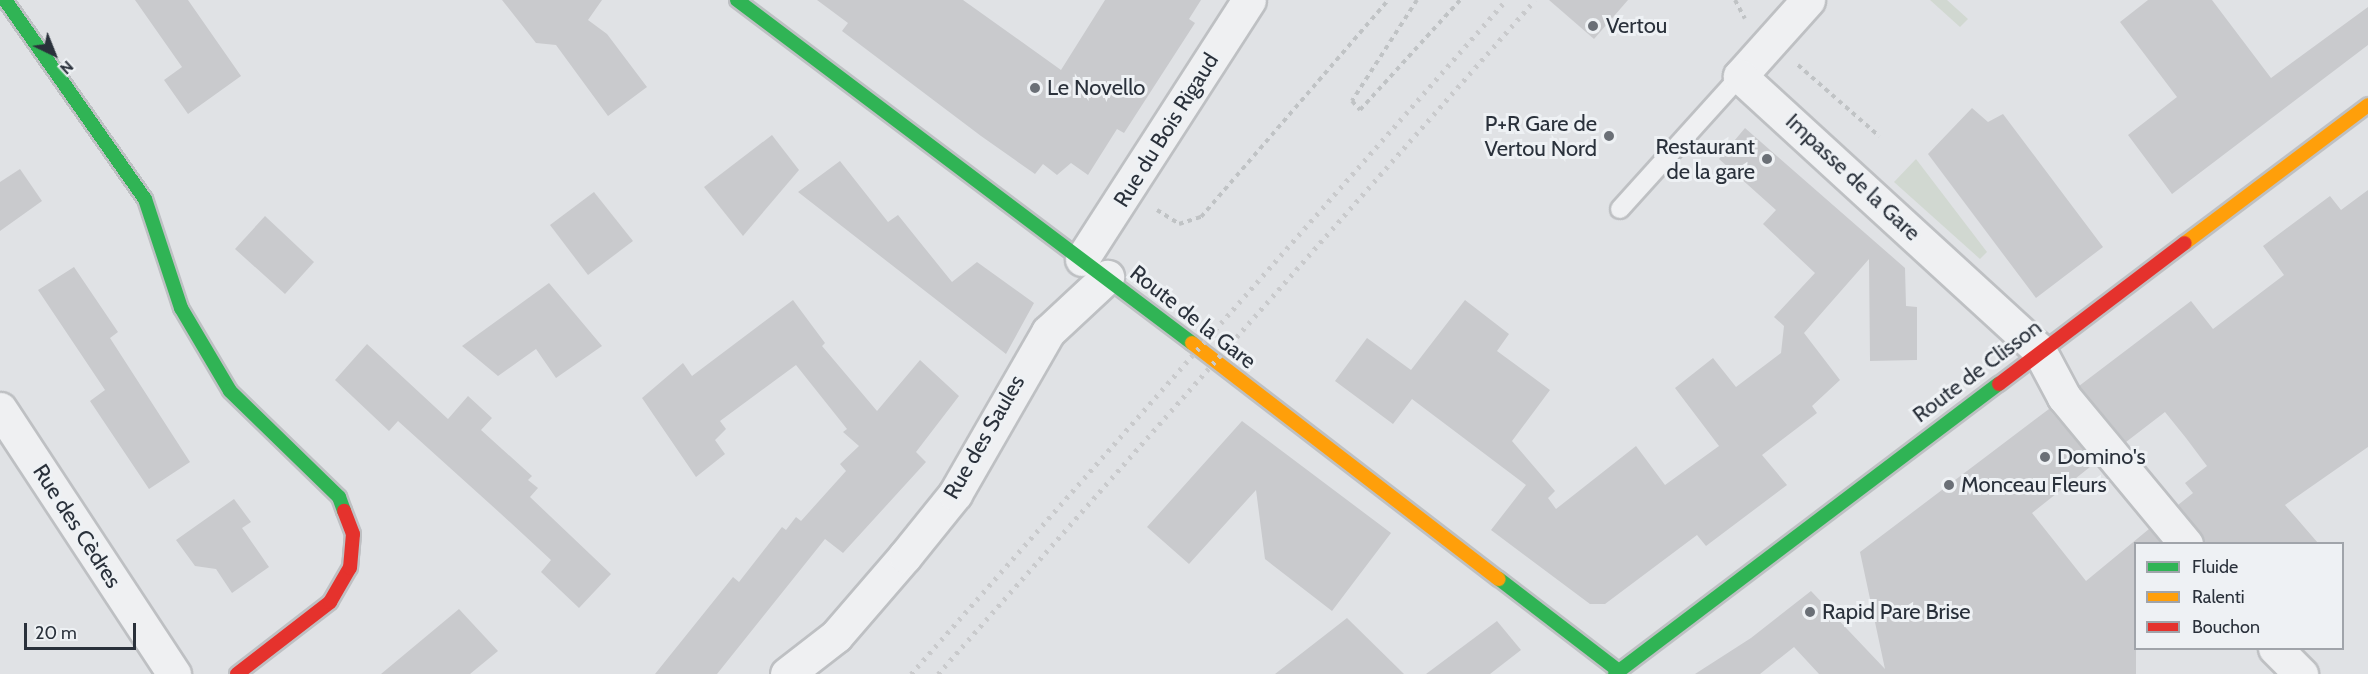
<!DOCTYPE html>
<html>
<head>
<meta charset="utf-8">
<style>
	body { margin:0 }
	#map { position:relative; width:2368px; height:674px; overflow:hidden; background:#e0e2e5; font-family:Cabin,sans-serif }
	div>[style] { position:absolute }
	.green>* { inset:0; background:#d1d8d1 }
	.building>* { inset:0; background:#c9cacd }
	.path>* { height:4px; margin-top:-2px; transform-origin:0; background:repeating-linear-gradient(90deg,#c0c3c5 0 4.5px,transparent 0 9px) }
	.roads { filter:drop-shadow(2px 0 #bec0c3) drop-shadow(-2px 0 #bec0c3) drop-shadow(0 2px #bec0c3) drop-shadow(0 -2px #bec0c3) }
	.lane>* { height:18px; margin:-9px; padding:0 9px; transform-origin:9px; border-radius:9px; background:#eff0f2 }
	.street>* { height:33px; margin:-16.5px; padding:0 16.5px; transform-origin:16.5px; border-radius:16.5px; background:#eff0f2 }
	.fast>* { height:14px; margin:-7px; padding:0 7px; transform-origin:7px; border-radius:7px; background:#30b455 }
	.slow>* { height:14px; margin:-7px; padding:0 7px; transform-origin:7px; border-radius:7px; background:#ff9f0a }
	.jam>* { height:14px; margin:-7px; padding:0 7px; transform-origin:7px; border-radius:7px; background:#e5322d }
	.rail>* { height:4.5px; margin-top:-2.25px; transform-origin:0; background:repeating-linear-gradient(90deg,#c9cacc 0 3px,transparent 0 9px) }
	.dots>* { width:16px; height:16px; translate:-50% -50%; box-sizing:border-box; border:3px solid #eef1f4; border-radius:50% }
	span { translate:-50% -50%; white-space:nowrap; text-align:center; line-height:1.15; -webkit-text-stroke:6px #eef1f4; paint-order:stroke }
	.poi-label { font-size:22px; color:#2a313b }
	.left { translate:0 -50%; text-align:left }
	.right { translate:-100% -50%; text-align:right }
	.street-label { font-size:22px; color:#2a313b }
	.legend { position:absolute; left:2134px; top:542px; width:210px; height:108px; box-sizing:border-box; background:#eef1f4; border:2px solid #a0a4aa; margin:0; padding:8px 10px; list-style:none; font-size:18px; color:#2a313b }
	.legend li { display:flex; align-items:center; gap:12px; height:30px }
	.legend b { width:30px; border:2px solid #a0a4aa }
	.north { position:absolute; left:24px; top:24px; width:60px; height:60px; -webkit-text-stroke:4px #eef1f4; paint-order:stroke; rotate:137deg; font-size:16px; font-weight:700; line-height:24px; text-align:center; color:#2a313b }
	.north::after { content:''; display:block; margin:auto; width:21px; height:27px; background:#2a313b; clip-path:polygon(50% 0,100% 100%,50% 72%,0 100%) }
	.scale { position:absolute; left:24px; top:623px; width:112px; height:27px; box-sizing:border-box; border:3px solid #2a313b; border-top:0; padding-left:8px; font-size:18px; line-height:21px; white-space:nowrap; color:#2a313b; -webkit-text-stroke:4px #eef1f4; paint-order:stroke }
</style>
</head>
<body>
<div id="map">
	<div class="green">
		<i style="clip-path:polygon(1930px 0,1947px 0,1968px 19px,1960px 27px)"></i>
		<i style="clip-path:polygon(1916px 159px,1987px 252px,1980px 259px,1894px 182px)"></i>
	</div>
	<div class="building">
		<i style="clip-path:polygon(135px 0,188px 0,241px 76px,188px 114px,164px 80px,182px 67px)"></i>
		<i style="clip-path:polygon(502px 0,602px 0,588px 20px,607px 34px,647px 87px,608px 116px,556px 45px,536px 43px)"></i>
		<i style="clip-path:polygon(817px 0,963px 0,1061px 70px,1105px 0,1201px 0,1189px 19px,1195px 23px,1124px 133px,1117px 129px,1088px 175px,1071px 163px,1057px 175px,1043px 164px,1035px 174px,981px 136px,842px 31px,848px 23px)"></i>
		<i style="clip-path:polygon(1549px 0,1628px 0,1594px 39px)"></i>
		<i style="clip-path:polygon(2148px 0,2212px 0,2271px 78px,2368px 7px,2368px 45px,2172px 194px,2128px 135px,2177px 97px,2120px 22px)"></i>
		<i style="clip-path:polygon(1972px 108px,1988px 122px,2003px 114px,2103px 247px,2036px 298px,1928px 154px)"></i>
		<i style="clip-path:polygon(1745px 128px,1905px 268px,1906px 306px,1917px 307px,1917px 360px,1870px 361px,1869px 259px,1804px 333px,1840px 380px,1812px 406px,1817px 413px,1762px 455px,1787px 485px,1706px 546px,1697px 535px,1605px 604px,1590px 604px,1491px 530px,1526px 485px,1412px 399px,1393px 424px,1335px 381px,1367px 338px,1411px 370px,1465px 300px,1509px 334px,1497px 351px,1550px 390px,1512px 441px,1555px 491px,1548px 498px,1556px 509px,1636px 446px,1665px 485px,1719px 446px,1675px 388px,1713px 358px,1736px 387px,1781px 353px,1784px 326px,1774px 317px,1815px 273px,1763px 224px,1776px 210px,1719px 159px)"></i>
		<i style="clip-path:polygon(772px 135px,799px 170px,743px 236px,704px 187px)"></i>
		<i style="clip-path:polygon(840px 161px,888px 222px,898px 215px,952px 282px,977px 262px,1034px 303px,1006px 354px,798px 192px)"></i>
		<i style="clip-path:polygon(20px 169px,42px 201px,0 231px,0 182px)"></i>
		<i style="clip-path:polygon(2368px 190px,2368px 447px,2285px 505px,2318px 543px,2204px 543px,2178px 505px,2193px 493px,2185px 483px,2207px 466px,2186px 438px,2165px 412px,2126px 442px,2079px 386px,2191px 301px,2213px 329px,2284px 275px,2263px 246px,2330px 196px,2341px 210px)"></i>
		<i style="clip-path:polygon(594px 192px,633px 241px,588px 275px,550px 225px)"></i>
		<i style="clip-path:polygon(265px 216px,314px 262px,285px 294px,235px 249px)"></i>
		<i style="clip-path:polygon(74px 267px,118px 332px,110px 338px,190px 462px,149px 489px,90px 401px,105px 390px,38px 290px)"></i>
		<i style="clip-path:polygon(549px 283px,602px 346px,556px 378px,536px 349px,498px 376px,462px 346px)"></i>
		<i style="clip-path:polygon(793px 300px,825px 343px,822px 346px,877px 411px,920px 360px,959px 396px,916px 452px,926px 462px,843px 553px,825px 539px,717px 674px,655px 674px,733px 577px,739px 582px,782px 527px,786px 530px,796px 517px,801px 521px,846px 471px,840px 464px,859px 446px,843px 432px,847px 429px,796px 365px,720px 421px,726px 429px,715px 440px,725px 454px,696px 477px,642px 398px,683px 363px,692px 376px)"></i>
		<i style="clip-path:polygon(367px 344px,448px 419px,468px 396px,492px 418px,481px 430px,532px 476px,528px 480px,538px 488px,530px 497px,611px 574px,579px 608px,541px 572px,551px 560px,500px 513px,398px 421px,389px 431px,335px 380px)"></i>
		<i style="clip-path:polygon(2049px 409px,2095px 463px,2032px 513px,2086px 581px,2149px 529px,2161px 543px,2136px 543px,2136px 674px,1819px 674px,1794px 647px,1760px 674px,1695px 674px,1751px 638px,1811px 591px,1885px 669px,1860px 552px)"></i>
		<i style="clip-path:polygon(1242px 421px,1391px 533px,1332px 611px,1265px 559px,1256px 490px,1189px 564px,1147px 527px)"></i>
		<i style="clip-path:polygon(234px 499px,251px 522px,242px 528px,269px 567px,232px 593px,216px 569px,195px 566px,176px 540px)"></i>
		<i style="clip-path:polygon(459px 609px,498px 651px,470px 674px,381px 674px)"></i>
		<i style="clip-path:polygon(1347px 618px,1404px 674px,1275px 674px)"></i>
		<i style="clip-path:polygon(1497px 621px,1521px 650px,1490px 674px,1426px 674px)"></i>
	</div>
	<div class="path">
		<i style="left:1417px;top:0;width:120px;rotate:122.8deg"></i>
		<i style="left:1352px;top:101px;width:12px;rotate:48deg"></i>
		<i style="left:1360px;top:110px;width:149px;rotate:-47.7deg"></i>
		<i style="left:1735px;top:0;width:21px;rotate:62deg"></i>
		<i style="left:1798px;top:65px;width:108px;rotate:41.2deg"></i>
		<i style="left:1157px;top:210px;width:26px;rotate:32deg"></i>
		<i style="left:1179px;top:224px;width:23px;rotate:-18deg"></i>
		<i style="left:1201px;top:217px;width:286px;rotate:-49.2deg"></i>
	</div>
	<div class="roads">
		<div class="lane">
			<i style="left:1620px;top:209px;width:179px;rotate:-47.9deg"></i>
		</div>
		<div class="street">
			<i style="left:1808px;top:0;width:102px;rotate:131.8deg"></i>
			<i style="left:1740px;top:76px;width:406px;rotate:42.5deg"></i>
			<i style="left:2039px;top:350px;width:53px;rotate:62deg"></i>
			<i style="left:2064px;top:397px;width:191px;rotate:50.3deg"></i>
			<i style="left:1082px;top:259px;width:308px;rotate:-57.2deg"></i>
			<i style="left:0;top:409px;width:317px;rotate:56.7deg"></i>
			<i style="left:2275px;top:648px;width:37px;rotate:45deg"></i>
			<i style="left:787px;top:674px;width:62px;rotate:-37.8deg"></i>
			<i style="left:836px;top:636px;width:106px;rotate:-49.2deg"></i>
			<i style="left:905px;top:556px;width:80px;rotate:-51.1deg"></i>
			<i style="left:955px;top:494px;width:187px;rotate:-60.1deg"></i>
			<i style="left:1048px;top:332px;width:81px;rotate:-43deg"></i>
		</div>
		<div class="fast">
			<i style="left:5px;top:0;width:243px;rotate:54.9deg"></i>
			<i style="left:145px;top:199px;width:115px;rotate:71.7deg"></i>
			<i style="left:181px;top:308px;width:96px;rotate:59.4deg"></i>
			<i style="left:230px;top:391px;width:152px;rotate:44.2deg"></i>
			<i style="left:339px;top:497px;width:15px;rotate:70deg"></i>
			<i style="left:737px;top:0;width:570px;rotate:37.01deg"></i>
			<i style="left:1499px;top:579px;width:151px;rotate:37.5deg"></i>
			<i style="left:1615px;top:674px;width:481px;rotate:-37.1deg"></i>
		</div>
		<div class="slow">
			<i style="left:2185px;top:243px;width:229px;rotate:-37deg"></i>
			<i style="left:1192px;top:343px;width:387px;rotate:37.6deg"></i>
		</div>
		<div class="jam">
			<i style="left:1999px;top:384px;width:233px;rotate:-37.2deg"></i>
			<i style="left:237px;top:674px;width:118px;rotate:-37.7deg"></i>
			<i style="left:330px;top:602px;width:39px;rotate:-60deg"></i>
			<i style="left:350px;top:568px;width:34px;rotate:-85deg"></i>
			<i style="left:353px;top:534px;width:25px;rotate:-111deg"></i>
		</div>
	</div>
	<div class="rail">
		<i style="left:911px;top:674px;width:899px;rotate:-48.56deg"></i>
		<i style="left:938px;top:674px;width:900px;rotate:-48.47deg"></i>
	</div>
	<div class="dots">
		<i style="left:1593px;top:26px;background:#6a6f76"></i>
		<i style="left:1035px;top:88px;background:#6a6f76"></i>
		<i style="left:1609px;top:136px;background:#6a6f76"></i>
		<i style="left:1767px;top:159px;background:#6a6f76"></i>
		<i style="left:2045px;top:457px;background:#6a6f76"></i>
		<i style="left:1949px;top:485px;background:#6a6f76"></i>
		<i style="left:1810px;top:612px;background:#6a6f76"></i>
	</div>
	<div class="poi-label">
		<span class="left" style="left:1606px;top:26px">Vertou</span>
		<span class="left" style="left:1047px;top:88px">Le Novello</span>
		<span class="right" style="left:1597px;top:136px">P+R Gare de<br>Vertou Nord</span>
		<span class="right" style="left:1755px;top:159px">Restaurant<br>de la gare</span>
		<span class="left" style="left:2057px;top:457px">Domino's</span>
		<span class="left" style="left:1961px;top:485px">Monceau Fleurs</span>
		<span class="left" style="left:1822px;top:612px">Rapid Pare Brise</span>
	</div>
	<div class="street-label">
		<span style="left:1166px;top:130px;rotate:-58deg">Rue du Bois Rigaud</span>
		<span style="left:1853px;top:177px;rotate:43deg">Impasse de la Gare</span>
		<span style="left:1193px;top:317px;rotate:38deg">Route de la Gare</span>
		<span style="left:1977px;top:371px;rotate:-37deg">Route de Clisson</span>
		<span style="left:984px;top:437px;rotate:-60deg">Rue des Saules</span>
		<span style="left:77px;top:526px;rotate:57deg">Rue des Cèdres</span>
	</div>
	<ul class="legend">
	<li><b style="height:8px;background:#30b455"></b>Fluide</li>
	<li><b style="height:8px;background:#ff9f0a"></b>Ralenti</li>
	<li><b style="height:8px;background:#e5322d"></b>Bouchon</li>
	</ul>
	<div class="north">N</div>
	<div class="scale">20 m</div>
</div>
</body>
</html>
